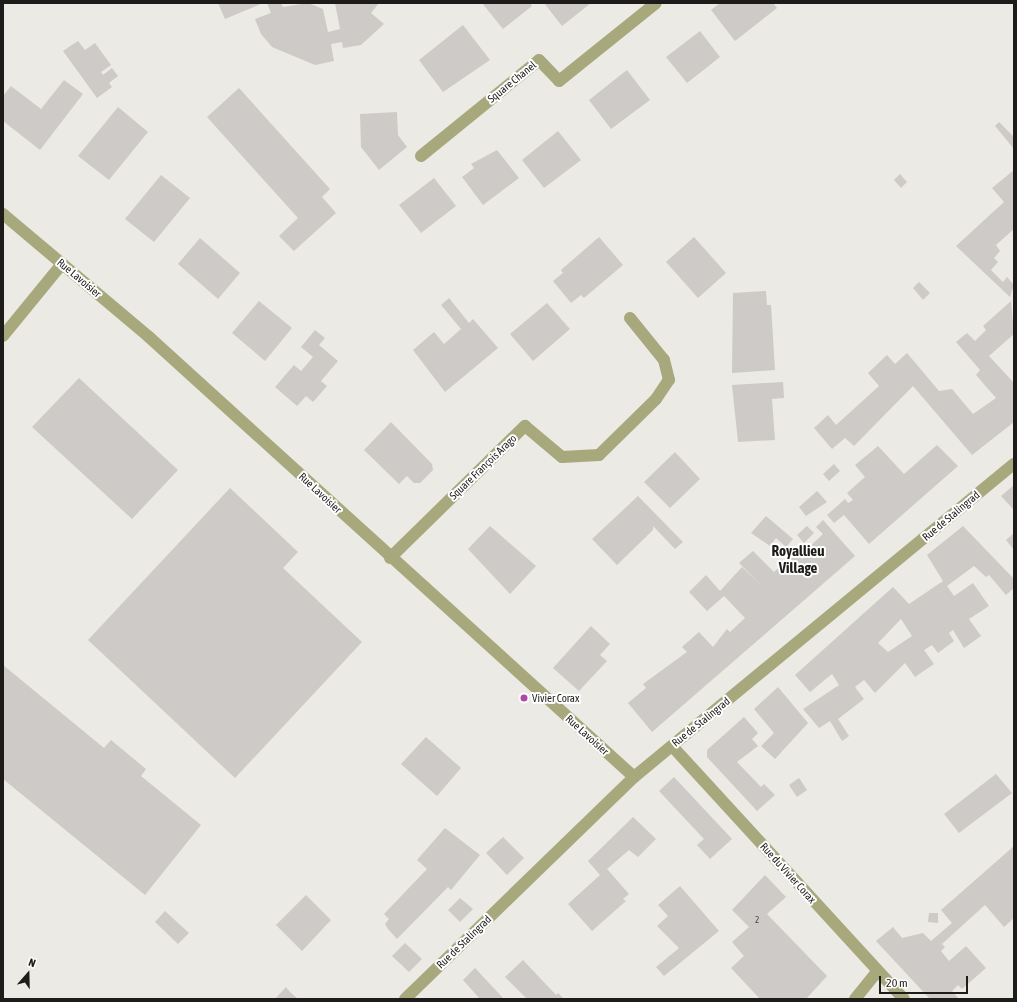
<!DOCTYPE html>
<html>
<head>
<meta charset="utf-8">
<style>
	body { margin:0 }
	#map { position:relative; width:1017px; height:1002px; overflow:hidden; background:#eceae5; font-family:"Asap Condensed",sans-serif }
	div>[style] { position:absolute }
	.building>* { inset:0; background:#cecac7 }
	.minor>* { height:12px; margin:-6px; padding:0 6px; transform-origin:6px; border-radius:6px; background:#a8a87d }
	.dots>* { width:11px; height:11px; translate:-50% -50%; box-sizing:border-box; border:2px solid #fff; border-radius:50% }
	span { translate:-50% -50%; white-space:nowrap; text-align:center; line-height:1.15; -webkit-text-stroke:4px #fff; paint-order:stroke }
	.number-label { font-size:9px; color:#494845 }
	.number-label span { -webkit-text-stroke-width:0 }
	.street-label { font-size:11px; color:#1d1c1a }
	.poi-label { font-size:11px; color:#1d1c1a }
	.left { translate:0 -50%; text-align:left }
	.district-label { font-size:15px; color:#1d1c1a; font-weight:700 }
	.frame { position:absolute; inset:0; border:4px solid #1d1c1a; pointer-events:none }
	.north { position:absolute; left:8px; top:954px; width:40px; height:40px; -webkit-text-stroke:3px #fff; paint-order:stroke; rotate:20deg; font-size:11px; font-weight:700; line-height:16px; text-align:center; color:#1d1c1a }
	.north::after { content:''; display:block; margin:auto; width:14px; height:18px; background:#1d1c1a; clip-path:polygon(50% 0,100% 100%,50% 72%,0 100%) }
	.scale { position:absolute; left:879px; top:976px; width:89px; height:18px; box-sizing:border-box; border:2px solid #1d1c1a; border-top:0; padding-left:5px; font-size:12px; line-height:14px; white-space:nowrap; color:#1d1c1a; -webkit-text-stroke:3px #fff; paint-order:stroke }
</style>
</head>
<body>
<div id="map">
	<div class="building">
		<i style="clip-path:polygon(218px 3px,263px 3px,225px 19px)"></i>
		<i style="clip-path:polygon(267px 3px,281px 3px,283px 7px,308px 3px,323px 9px,328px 32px,340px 29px,335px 3px,379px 3px,371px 13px,384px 24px,361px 45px,343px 48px,342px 42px,331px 44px,334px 61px,315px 65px,272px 47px,261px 34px,255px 19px,271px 13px)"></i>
		<i style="clip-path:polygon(482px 3px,530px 3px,532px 6px,503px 29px)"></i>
		<i style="clip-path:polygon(544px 3px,591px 3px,562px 26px)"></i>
		<i style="clip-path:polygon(720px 3px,773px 3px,777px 8px,735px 41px,711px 10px)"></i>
		<i style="clip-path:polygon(463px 25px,490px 60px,443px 92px,419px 60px)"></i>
		<i style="clip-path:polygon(700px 31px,720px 57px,687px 83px,666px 57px)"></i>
		<i style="clip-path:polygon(78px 41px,85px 50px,95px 43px,111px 65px,101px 72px,103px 75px,112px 68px,118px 76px,109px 83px,112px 87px,97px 98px,63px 51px)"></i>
		<i style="clip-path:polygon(627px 70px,650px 100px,611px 129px,589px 100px)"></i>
		<i style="clip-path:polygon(64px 80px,83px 94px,40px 150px,3px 121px,3px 96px,11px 86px,41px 109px)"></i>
		<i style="clip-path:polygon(239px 88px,330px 189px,322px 197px,336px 213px,294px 251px,279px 236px,298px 218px,207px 117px)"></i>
		<i style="clip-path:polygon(118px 107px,148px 132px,109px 180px,78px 156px)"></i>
		<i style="clip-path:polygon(397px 112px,398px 135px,407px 147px,379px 170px,361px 147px,360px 114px)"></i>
		<i style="clip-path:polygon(999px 122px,1014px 137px,1014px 149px,995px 126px)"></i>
		<i style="clip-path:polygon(558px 131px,581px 160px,544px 188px,522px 160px)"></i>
		<i style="clip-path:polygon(497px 150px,519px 178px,483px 205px,462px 177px,474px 168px,471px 164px)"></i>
		<i style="clip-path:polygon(1014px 170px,1014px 229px,996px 245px,1000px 251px,994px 258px,998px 262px,991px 270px,1003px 282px,1007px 277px,1014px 285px,1010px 297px,956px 246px,1004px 202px,992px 188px)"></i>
		<i style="clip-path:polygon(900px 174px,907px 182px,901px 188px,894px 180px)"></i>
		<i style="clip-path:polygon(161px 175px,190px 198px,154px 242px,125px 219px)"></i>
		<i style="clip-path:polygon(434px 178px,456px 206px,421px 233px,399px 205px)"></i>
		<i style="clip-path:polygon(599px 237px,623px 265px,584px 298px,581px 295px,571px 303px,553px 281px,563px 273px,561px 270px)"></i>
		<i style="clip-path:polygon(694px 237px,726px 273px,698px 298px,666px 262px)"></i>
		<i style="clip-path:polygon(200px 238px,240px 273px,218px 299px,178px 264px)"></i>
		<i style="clip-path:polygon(919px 282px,930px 293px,923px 300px,913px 288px)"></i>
		<i style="clip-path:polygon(766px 291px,767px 305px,771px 305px,775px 370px,732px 373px,733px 293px)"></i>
		<i style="clip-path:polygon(449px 298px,469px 323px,473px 319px,498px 348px,445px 392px,413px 350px,434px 332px,444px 344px,461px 329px,441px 305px)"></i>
		<i style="clip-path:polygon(259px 301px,292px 328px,265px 361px,232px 333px)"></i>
		<i style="clip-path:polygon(1011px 301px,1014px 334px,989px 356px,1014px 383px,1014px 422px,972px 455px,913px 386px,854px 446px,845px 438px,832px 449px,814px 428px,828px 415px,836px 425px,879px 386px,868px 373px,887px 355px,895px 364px,907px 353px,939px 391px,952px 389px,973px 414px,996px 398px,976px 375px,980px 370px,956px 342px,967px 333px,975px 341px,986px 330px,983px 326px)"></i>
		<i style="clip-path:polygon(547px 303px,570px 329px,533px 361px,510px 334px)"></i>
		<i style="clip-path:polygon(315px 330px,325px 338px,319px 345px,338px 361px,321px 381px,327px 386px,313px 402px,306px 396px,297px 406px,275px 387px,294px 365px,301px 371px,313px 357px,301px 347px)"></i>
		<i style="clip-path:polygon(79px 378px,178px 470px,132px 519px,32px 427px)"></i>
		<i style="clip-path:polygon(783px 382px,784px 398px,772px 399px,775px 440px,738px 442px,732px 385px)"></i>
		<i style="clip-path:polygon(391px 422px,432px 464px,433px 470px,420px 483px,414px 483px,407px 476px,399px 484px,364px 450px)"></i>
		<i style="clip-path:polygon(937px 445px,958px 466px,869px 544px,844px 515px,834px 523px,827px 515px,845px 499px,848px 503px,853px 500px,847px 493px,865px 477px,855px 465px,878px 446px,904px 474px)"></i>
		<i style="clip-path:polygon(675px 452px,700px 479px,670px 508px,644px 482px)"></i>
		<i style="clip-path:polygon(834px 464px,840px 471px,829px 481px,823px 474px)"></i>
		<i style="clip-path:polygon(1014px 485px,1014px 510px,1001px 496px)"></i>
		<i style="clip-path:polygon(230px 488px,298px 552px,283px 568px,362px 642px,235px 778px,88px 640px)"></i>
		<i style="clip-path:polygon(817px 491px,827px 502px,806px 516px,799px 507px)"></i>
		<i style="clip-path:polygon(638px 496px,683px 542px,675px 549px,653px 526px,653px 530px,617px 565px,592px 539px)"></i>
		<i style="clip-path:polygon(766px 516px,793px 539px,786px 547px,776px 538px,770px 546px,751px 533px)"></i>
		<i style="clip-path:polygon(823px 520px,855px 556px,652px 732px,628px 703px,646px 688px,643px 684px,687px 652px,682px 647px,699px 632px,713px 647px,727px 629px,730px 632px,745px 618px,724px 596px,707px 611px,689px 592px,706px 575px,720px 591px,742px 567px,767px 591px,739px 563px,753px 551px,774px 572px,795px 552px,802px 559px,809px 553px,806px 550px,823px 534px,816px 527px)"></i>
		<i style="clip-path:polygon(490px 526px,536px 566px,510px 594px,468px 549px)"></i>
		<i style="clip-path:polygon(807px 526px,814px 533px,804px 543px,797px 535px)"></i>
		<i style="clip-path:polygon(evenodd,963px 526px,1014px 579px,1014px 588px,1006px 595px,989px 575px,986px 577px,974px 566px,947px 586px,954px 596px,973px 583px,989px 606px,969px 619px,981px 636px,964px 648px,953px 630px,949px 633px,954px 641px,938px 653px,932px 645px,924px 650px,934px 664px,915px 677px,905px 663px,875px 693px,864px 680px,855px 687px,864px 699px,838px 719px,849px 736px,842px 741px,830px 721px,819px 728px,803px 709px,839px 685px,832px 674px,810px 692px,795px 675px,893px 587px,909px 604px,943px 581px,927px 555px,963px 526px,901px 619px,912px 636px,888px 652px,878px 643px,901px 619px)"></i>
		<i style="clip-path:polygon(1014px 533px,1014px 550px,1006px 540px)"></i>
		<i style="clip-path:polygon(591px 626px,610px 644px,600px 655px,607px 661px,579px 691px,553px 668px)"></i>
		<i style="clip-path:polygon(3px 665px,104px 748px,111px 740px,146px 769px,141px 776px,201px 825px,145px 895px,3px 779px)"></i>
		<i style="clip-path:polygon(778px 687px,808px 723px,775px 759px,761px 746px,774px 733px,754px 709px)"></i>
		<i style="clip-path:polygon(744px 717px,758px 733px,752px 739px,758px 746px,737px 762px,761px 787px,764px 784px,775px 795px,757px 811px,707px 757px,707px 750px)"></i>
		<i style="clip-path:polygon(426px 737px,461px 768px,437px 796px,401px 764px)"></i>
		<i style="clip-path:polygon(996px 774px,1012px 793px,959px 833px,944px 814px)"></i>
		<i style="clip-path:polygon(674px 777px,732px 839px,710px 859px,697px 845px,704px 839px,659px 791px)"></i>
		<i style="clip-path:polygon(799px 778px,807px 790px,797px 797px,789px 785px)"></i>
		<i style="clip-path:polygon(633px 817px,656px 839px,638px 857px,629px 850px,607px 869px,629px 894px,623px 899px,626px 901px,592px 931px,568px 904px,600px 875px,588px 861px)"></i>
		<i style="clip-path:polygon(445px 828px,480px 855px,451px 890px,448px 887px,397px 939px,388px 929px,385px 924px,389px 919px,384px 914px,427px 869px,417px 860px)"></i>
		<i style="clip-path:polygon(503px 837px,524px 858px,507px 875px,486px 853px)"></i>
		<i style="clip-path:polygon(1014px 846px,1014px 918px,1004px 927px,985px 905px,942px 944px,945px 947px,941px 951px,949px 961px,966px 946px,986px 968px,962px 989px,958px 985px,952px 991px,959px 999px,930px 999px,876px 941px,893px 927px,902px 938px,923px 933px,931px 941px,952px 923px,941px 910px)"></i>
		<i style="clip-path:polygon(765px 875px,786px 897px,767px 914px,827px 976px,806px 999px,760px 999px,731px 968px,744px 956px,732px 942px,749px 927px,732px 910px)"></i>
		<i style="clip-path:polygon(680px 886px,719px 931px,664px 976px,656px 967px,679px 948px,657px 926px,668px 916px,658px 905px)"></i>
		<i style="clip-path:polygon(306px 895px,331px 920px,302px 951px,276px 925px)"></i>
		<i style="clip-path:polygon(460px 898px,473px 909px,460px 922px,448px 910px)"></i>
		<i style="clip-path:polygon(165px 911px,189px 933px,178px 944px,155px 922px)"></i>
		<i style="clip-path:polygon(929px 913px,938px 913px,938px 923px,928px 922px)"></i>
		<i style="clip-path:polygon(405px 943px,422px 959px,409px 972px,392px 956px)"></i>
		<i style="clip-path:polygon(523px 960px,556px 995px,558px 993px,564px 999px,527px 999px,505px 977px)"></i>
		<i style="clip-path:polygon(475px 968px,504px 999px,480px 999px,463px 980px)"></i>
		<i style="clip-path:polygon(286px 987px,290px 992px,298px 999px,275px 999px)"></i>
	</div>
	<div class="minor">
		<i style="left:421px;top:156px;width:152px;rotate:-39.1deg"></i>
		<i style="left:539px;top:60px;width:29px;rotate:46deg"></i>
		<i style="left:559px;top:81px;width:124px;rotate:-38.8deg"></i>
		<i style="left:3px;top:214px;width:191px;rotate:40.1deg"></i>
		<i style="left:149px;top:337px;width:655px;rotate:42.21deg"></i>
		<i style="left:3px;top:336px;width:93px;rotate:-50.7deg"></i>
		<i style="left:390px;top:558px;width:189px;rotate:-44.4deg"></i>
		<i style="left:525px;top:426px;width:48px;rotate:40deg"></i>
		<i style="left:562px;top:457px;width:37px;rotate:-3deg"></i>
		<i style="left:599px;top:455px;width:80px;rotate:-44.5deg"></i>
		<i style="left:656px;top:399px;width:23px;rotate:-56deg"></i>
		<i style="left:669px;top:380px;width:21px;rotate:-104deg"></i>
		<i style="left:664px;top:360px;width:54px;rotate:-129deg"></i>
		<i style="left:672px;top:746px;width:343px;rotate:47.5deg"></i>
		<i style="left:405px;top:999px;width:319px;rotate:-44.1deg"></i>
		<i style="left:634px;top:777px;width:492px;rotate:-39.5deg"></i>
		<i style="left:855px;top:999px;width:36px;rotate:-51deg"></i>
	</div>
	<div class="dots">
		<i style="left:524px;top:698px;background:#af46a9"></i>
	</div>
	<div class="number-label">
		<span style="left:757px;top:920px">2</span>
	</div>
	<div class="street-label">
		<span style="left:512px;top:82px;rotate:-39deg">Square Chanel</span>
		<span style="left:79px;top:278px;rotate:40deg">Rue Lavoisier</span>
		<span style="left:483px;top:467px;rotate:-44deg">Square François Arago</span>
		<span style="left:320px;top:493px;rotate:43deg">Rue Lavoisier</span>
		<span style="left:951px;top:516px;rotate:-40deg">Rue de Stalingrad</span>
		<span style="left:701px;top:722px;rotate:-39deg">Rue de Stalingrad</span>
		<span style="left:587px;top:735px;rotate:42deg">Rue Lavoisier</span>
		<span style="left:788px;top:873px;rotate:48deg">Rue du Vivier Corax</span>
		<span style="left:464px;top:942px;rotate:-44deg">Rue de Stalingrad</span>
	</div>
	<div class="poi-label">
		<span class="left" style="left:532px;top:698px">Vivier Corax</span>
	</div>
	<div class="district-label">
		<span style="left:798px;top:559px">Royallieu<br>Village</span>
	</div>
	<div class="frame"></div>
	<div class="north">N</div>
	<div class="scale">20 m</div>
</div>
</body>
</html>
